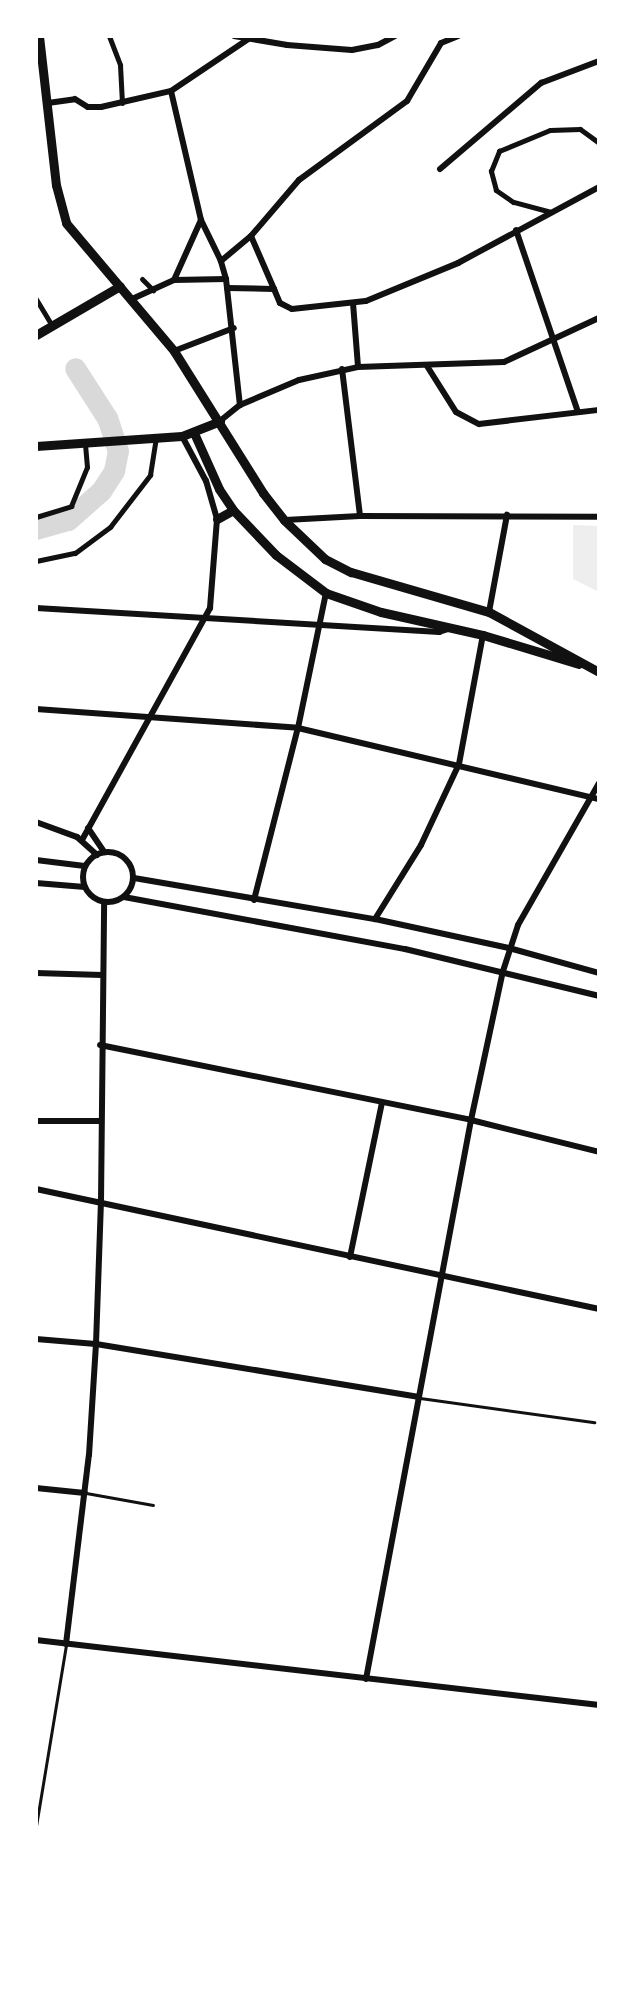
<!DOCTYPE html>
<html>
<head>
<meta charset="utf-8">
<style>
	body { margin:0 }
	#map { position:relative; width:635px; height:1993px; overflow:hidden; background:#fff; font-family:"Noto Sans",sans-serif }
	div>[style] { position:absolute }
	.green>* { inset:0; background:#eee }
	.river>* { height:21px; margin:-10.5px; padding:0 10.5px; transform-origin:10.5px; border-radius:10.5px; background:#d9d9d9 }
	.service>* { height:3px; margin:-1.5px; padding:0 1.5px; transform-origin:1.5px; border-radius:1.5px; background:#111 }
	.pedestrian>* { height:5px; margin:-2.5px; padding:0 2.5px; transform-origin:2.5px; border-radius:2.5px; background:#111 }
	.minor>* { height:6px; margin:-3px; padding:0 3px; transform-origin:3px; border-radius:3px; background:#111 }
	.minor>.ring { margin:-3px; padding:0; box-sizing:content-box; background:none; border:6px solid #111; border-radius:50% }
	.secondary>* { height:9px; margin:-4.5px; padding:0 4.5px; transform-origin:4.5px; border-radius:4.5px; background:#111 }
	span { translate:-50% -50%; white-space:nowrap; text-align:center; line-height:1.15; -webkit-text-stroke:5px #fff; paint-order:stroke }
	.frame { position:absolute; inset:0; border:38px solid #fff; pointer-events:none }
</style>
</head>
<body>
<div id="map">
	<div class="green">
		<i style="clip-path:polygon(573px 525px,599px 526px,599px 592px,573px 579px)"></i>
	</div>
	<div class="river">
		<i style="left:36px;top:529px;width:33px;rotate:-16deg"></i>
		<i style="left:68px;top:520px;width:44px;rotate:-41.3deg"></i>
		<i style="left:101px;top:491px;width:24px;rotate:-57deg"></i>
		<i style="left:114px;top:471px;width:20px;rotate:-79deg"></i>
		<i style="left:118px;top:451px;width:35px;rotate:-108deg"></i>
		<i style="left:107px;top:418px;width:59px;rotate:-122.6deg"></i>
	</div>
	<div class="service">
		<i style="left:420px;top:1398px;width:176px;rotate:7.9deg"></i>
		<i style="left:86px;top:1493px;width:68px;rotate:10.2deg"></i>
		<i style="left:36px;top:1826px;width:183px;rotate:-80.6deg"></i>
	</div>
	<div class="pedestrian">
		<i style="left:109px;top:36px;width:31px;rotate:69deg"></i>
		<i style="left:120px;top:65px;width:38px;rotate:87deg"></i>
		<i style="left:551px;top:212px;width:39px;rotate:-165deg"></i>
		<i style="left:513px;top:202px;width:21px;rotate:-145deg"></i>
		<i style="left:496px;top:190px;width:20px;rotate:-105deg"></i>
		<i style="left:491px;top:171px;width:22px;rotate:-68deg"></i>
		<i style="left:499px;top:151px;width:55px;rotate:-22.4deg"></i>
		<i style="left:550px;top:130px;width:30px;rotate:-2deg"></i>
		<i style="left:580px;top:129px;width:24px;rotate:36deg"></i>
		<i style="left:142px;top:279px;width:16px;rotate:45deg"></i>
		<i style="left:36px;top:299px;width:31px;rotate:59deg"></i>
		<i style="left:36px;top:517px;width:37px;rotate:-17deg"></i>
		<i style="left:71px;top:506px;width:42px;rotate:-67.7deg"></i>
		<i style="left:87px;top:467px;width:25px;rotate:-95deg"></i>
		<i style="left:36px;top:561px;width:40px;rotate:-12deg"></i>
		<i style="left:75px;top:553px;width:44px;rotate:-36.6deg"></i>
		<i style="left:110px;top:527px;width:66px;rotate:-52.4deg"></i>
		<i style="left:150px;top:475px;width:37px;rotate:-81deg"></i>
	</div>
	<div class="minor">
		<i style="left:234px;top:36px;width:54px;rotate:9.6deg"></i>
		<i style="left:287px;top:45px;width:65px;rotate:4.4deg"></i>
		<i style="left:352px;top:50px;width:26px;rotate:-11deg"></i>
		<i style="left:378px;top:45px;width:19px;rotate:-28deg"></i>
		<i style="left:48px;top:103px;width:27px;rotate:-8deg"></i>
		<i style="left:75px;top:99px;width:15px;rotate:32deg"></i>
		<i style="left:88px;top:107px;width:13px"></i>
		<i style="left:101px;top:107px;width:72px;rotate:-12.9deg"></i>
		<i style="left:440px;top:169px;width:133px;rotate:-40.4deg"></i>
		<i style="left:541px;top:83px;width:62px;rotate:-20.8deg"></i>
		<i style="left:201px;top:220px;width:46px;rotate:64deg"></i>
		<i style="left:516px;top:230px;width:192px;rotate:71.2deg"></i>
		<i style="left:251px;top:236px;width:58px;rotate:66.5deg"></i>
		<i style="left:226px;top:279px;width:19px;rotate:-106deg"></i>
		<i style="left:221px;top:261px;width:39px;rotate:-40deg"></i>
		<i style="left:251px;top:236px;width:74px;rotate:-49.4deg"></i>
		<i style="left:299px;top:180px;width:134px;rotate:-36.2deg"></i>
		<i style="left:407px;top:101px;width:67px;rotate:-59.6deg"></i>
		<i style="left:441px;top:43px;width:18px;rotate:-22deg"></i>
		<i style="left:174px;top:280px;width:52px;rotate:-1.1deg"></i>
		<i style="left:226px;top:279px;width:127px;rotate:83.7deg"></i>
		<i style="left:227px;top:288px;width:47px;rotate:1.2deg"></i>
		<i style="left:274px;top:289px;width:15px;rotate:67deg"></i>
		<i style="left:280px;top:303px;width:13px;rotate:27deg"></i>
		<i style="left:292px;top:309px;width:74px;rotate:-6.2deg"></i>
		<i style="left:366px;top:301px;width:100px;rotate:-22.4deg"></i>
		<i style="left:458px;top:263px;width:160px;rotate:-28.3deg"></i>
		<i style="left:132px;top:299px;width:46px;rotate:-24.3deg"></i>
		<i style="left:174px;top:280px;width:66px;rotate:-65.8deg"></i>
		<i style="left:201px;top:220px;width:132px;rotate:-103.1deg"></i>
		<i style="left:171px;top:91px;width:99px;rotate:-33.9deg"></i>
		<i style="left:353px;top:303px;width:64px;rotate:85.5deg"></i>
		<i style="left:174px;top:351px;width:64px;rotate:-21deg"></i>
		<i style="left:427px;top:366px;width:54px;rotate:57.8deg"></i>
		<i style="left:456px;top:412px;width:26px;rotate:28deg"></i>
		<i style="left:479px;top:424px;width:121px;rotate:-6.7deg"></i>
		<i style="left:342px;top:369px;width:148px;rotate:83deg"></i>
		<i style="left:220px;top:421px;width:26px;rotate:-39deg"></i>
		<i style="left:240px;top:405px;width:64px;rotate:-23deg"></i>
		<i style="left:299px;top:380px;width:60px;rotate:-12.4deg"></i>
		<i style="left:358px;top:367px;width:146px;rotate:-2deg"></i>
		<i style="left:504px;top:362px;width:105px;rotate:-24.9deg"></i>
		<i style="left:285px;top:520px;width:75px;rotate:-3.1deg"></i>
		<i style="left:360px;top:516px;width:239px;rotate:0.2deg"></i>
		<i style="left:36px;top:608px;width:404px;rotate:3.4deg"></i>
		<i style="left:439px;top:632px;width:13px;rotate:-18deg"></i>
		<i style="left:489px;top:612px;width:99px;rotate:-79.5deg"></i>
		<i style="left:36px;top:709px;width:263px;rotate:4.1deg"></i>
		<i style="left:298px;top:728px;width:309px;rotate:13.3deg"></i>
		<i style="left:36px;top:822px;width:44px;rotate:20.1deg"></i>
		<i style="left:77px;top:837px;width:27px;rotate:42deg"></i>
		<i style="left:88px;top:828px;width:29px;rotate:56deg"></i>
		<i style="left:82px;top:840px;width:265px;rotate:-61.1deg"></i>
		<i style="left:210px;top:608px;width:89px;rotate:-85.5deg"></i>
		<i style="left:217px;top:519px;width:40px;rotate:-106deg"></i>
		<i style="left:206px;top:481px;width:51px;rotate:-118.1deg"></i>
		<i class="ring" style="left:83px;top:852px;width:44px;height:44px"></i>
		<i style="left:36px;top:860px;width:49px;rotate:7deg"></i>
		<i style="left:134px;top:878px;width:244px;rotate:9.7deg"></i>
		<i style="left:375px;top:919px;width:137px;rotate:12.2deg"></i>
		<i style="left:509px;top:948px;width:93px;rotate:15.5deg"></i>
		<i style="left:36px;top:883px;width:49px;rotate:4.7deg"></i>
		<i style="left:124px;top:897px;width:286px;rotate:10.5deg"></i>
		<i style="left:405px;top:949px;width:200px;rotate:13.6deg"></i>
		<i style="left:254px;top:900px;width:178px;rotate:-75.7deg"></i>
		<i style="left:298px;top:728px;width:138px;rotate:-78.3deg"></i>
		<i style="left:375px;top:919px;width:87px;rotate:-58.1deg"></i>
		<i style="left:421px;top:845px;width:89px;rotate:-64.9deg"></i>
		<i style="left:459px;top:764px;width:131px;rotate:-79.5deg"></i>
		<i style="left:36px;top:973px;width:66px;rotate:1.7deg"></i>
		<i style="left:100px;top:1045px;width:379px;rotate:11.4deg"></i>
		<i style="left:471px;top:1120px;width:132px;rotate:14deg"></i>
		<i style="left:36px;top:1121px;width:65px"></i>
		<i style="left:36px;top:1189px;width:576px;rotate:12.03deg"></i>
		<i style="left:350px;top:1257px;width:157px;rotate:-78.3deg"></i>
		<i style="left:36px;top:1339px;width:60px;rotate:4.8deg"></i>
		<i style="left:96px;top:1344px;width:326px;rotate:9.3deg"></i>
		<i style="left:36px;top:1488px;width:49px;rotate:5.8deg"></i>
		<i style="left:36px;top:1640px;width:567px;rotate:6.59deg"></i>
		<i style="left:66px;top:1644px;width:190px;rotate:-83.1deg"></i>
		<i style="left:89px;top:1455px;width:111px;rotate:-86.4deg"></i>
		<i style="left:96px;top:1344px;width:142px;rotate:-88deg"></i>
		<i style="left:101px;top:1202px;width:300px;rotate:-89.4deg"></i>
		<i style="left:366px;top:1679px;width:569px;rotate:-79.36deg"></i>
		<i style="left:471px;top:1120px;width:152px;rotate:-77.9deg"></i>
		<i style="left:503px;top:971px;width:48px;rotate:-71.9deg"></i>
		<i style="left:518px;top:925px;width:163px;rotate:-60.3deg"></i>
	</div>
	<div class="secondary">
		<i style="left:39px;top:36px;width:150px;rotate:83.5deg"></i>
		<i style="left:56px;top:185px;width:39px;rotate:75deg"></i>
		<i style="left:66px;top:223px;width:167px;rotate:49.8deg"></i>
		<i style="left:174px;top:351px;width:168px;rotate:57.9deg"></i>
		<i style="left:263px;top:493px;width:34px;rotate:52deg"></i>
		<i style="left:284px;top:520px;width:57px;rotate:43.6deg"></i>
		<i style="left:325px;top:559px;width:29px;rotate:27deg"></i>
		<i style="left:351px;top:572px;width:144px;rotate:16.2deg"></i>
		<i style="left:489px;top:612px;width:125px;rotate:28.6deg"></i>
		<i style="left:36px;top:335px;width:97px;rotate:-30.3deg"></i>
		<i style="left:194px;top:433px;width:61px;rotate:65.9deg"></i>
		<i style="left:219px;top:489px;width:25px;rotate:56deg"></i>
		<i style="left:233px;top:510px;width:62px;rotate:46.3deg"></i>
		<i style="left:276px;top:555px;width:63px;rotate:37.2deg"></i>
		<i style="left:326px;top:593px;width:58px;rotate:19.1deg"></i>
		<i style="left:381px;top:612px;width:105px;rotate:12.7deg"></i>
		<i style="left:483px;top:635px;width:100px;rotate:16.8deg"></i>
		<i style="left:36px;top:446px;width:146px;rotate:-3.9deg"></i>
		<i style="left:182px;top:436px;width:41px;rotate:-21.5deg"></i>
		<i style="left:217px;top:519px;width:18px;rotate:-29deg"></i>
	</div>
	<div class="frame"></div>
</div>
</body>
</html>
